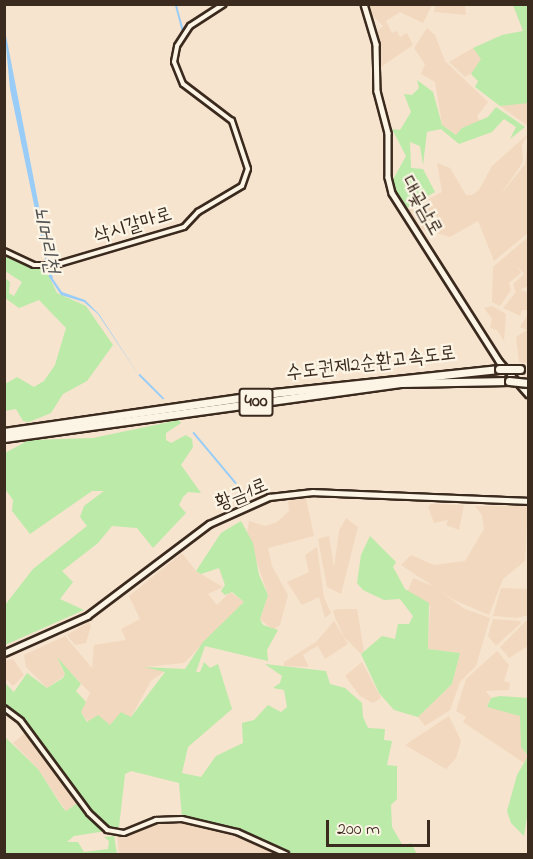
<!DOCTYPE html>
<html>
<head>
<meta charset="utf-8">
<style>
	body { margin:0 }
	#map { position:relative; width:533px; height:859px; overflow:hidden; background:#f6e4ce; font-family:"Indie Flower","Poor Story",sans-serif }
	div>[style] { position:absolute }
	.built>* { inset:0; background:#f2d8be }
	.green>* { inset:0; background:#bbeaa9 }
	.water>* { inset:0; background:#99cdf7 }
	.stream>* { height:1.5px; margin:-0.75px; padding:0 0.75px; transform-origin:0.75px; border-radius:0.75px; background:#99cdf7 }
	.roads { filter:drop-shadow(2px 0 #3b2a1e) drop-shadow(-2px 0 #3b2a1e) drop-shadow(0 2px #3b2a1e) drop-shadow(0 -2px #3b2a1e) }
	.street>* { height:4px; margin:-2px; padding:0 2px; transform-origin:2px; border-radius:2px; background:#fcf5e5 }
	.secondary>* { height:4.5px; margin:-2.25px; padding:0 2.25px; transform-origin:2.25px; border-radius:2.25px; background:#fcf5e5 }
	.highway>* { height:7px; margin:-3.5px; padding:0 3.5px; transform-origin:3.5px; border-radius:3.5px; background:#fcf5e5 }
	.bridges { filter:drop-shadow(2px 0 #3b2a1e) drop-shadow(-2px 0 #3b2a1e) drop-shadow(0 2px #3b2a1e) drop-shadow(0 -2px #3b2a1e) }
	.highway-bridge>* { height:7px; margin:-3.5px; padding:0 3.5px; transform-origin:3.5px; border-radius:3.5px; background:#fcf5e5 }
	span { translate:-50% -50%; white-space:nowrap; text-align:center; line-height:1.15; -webkit-text-stroke:4.5px #fcf5e5; paint-order:stroke }
	.shield-label span { padding:2px 4px; background:#fcf5e5; border:2px solid; border-radius:4px; -webkit-text-stroke-width:0 }
	.shield-label { font-size:18px; color:#3b2a1e; font-weight:700 }
	.street-label { font-size:20px; color:#3b2a1e }
	.water-label { font-size:21px; color:#525354; font-style:italic }
	.frame { position:absolute; inset:0; border:6px solid #3b2a1e; pointer-events:none }
	.scale { position:absolute; left:326px; top:820px; width:104px; height:27px; box-sizing:border-box; border:3px solid #3b2a1e; border-top:0; padding-left:8px; font-size:18px; line-height:21px; white-space:nowrap; color:#3b2a1e; -webkit-text-stroke:4px #fcf5e5; paint-order:stroke }
</style>
</head>
<body>
<div id="map">
	<div class="built">
		<i style="clip-path:polygon(465px 4px,466px 15px,434px 12px,435px 5px)"></i>
		<i style="clip-path:polygon(367px 5px,367px 4px,432px 5px,423px 23px,400px 12px,386px 21px,392px 33px,397px 31px,400px 37px,407px 33px,413px 45px,381px 67px,378px 31px,383px 26px,370px 13px)"></i>
		<i style="clip-path:polygon(427px 28px,435px 35px,445px 61px,488px 102px,477px 116px,480px 121px,461px 129px,457px 135px,442px 125px,435px 82px,421px 74px,425px 64px,414px 48px)"></i>
		<i style="clip-path:polygon(473px 48px,481px 59px,478px 69px,465px 77px,449px 62px)"></i>
		<i style="clip-path:polygon(528px 103px,528px 126px,500px 106px,520px 103px)"></i>
		<i style="clip-path:polygon(528px 134px,522px 145px,523px 162px,499px 197px,525px 164px,528px 140px,528px 233px,494px 261px,478px 221px,450px 237px,422px 229px,408px 210px,442px 192px,437px 163px,450px 168px,466px 195px,472px 195px,479px 190px,492px 166px)"></i>
		<i style="clip-path:polygon(528px 237px,528px 286px,520px 290px,528px 292px,528px 310px,522px 310px,520px 316px,503px 308px,516px 292px,513px 284px,524px 274px,517px 266px,521px 273px,509px 283px,511px 290px,500px 306px,492px 302px,493px 267px)"></i>
		<i style="clip-path:polygon(492px 306px,506px 314px,504px 341px,497px 330px,490px 328px,492px 319px,484px 308px)"></i>
		<i style="clip-path:polygon(528px 314px,528px 364px,519px 362px,516px 337px,527px 330px,520px 327px)"></i>
		<i style="clip-path:polygon(306px 498px,314px 536px,268px 548px,272px 566px,288px 595px,280px 625px,273px 630px,260px 619px,268px 595px,247px 533px,249px 521px,265px 526px,277px 522px,289px 511px,288px 501px)"></i>
		<i style="clip-path:polygon(431px 504px,464px 505px,459px 530px,446px 525px,448px 520px,434px 523px,428px 507px)"></i>
		<i style="clip-path:polygon(475px 506px,528px 506px,525px 561px,503px 579px,489px 615px,454px 600px,401px 565px,411px 555px,434px 565px,465px 561px,484px 529px,482px 515px)"></i>
		<i style="clip-path:polygon(346px 518px,358px 527px,341px 594px,327px 587px,318px 539px,329px 536px,334px 567px,339px 531px)"></i>
		<i style="clip-path:polygon(317px 547px,324px 597px,331px 613px,325px 618px,319px 597px,302px 605px,287px 582px,309px 572px,305px 555px)"></i>
		<i style="clip-path:polygon(182px 553px,196px 571px,223px 587px,208px 594px,217px 605px,230px 592px,244px 602px,184px 663px,145px 667px,165px 671px,151px 681px,131px 717px,110px 725px,89px 723px,81px 712px,90px 693px,57px 658px,65px 675px,47px 688px,26px 667px,24px 655px,65px 636px,92px 668px,94px 645px,126px 640px,121px 629px,140px 619px,129px 596px)"></i>
		<i style="clip-path:polygon(413px 578px,435px 587px,463px 608px,490px 618px,476px 666px,460px 682px,450px 710px,425px 726px,418px 717px,452px 684px,460px 653px,428px 649px,430px 606px,408px 591px)"></i>
		<i style="clip-path:polygon(501px 588px,528px 589px,528px 615px,517px 618px,493px 616px)"></i>
		<i style="clip-path:polygon(338px 609px,357px 609px,364px 651px,361px 654px,344px 637px,336px 620px,333px 611px)"></i>
		<i style="clip-path:polygon(493px 619px,520px 621px,521px 623px,496px 646px,488px 636px)"></i>
		<i style="clip-path:polygon(528px 619px,528px 646px,509px 658px,500px 647px)"></i>
		<i style="clip-path:polygon(334px 621px,348px 644px,325px 659px,318px 646px,310px 650px,303px 655px,309px 667px,284px 666px,284px 662px,316px 642px)"></i>
		<i style="clip-path:polygon(89px 622px,91px 626px,86px 643px,75px 645px,67px 635px)"></i>
		<i style="clip-path:polygon(497px 651px,509px 665px,504px 681px,510px 683px,509px 690px,486px 691px,491px 698px,487px 706px,520px 716px,524px 752px,528px 756px,524px 763px,463px 722px,466px 717px,456px 711px,466px 679px)"></i>
		<i style="clip-path:polygon(13px 659px,24px 675px,13px 686px,4px 677px,5px 661px)"></i>
		<i style="clip-path:polygon(362px 662px,381px 698px,373px 703px,360px 696px,345px 676px)"></i>
		<i style="clip-path:polygon(449px 716px,461px 741px,456px 758px,446px 769px,405px 745px)"></i>
		<i style="clip-path:polygon(27px 731px,79px 802px,66px 811px,38px 769px,13px 743px)"></i>
		<i style="clip-path:polygon(158px 822px,187px 822px,232px 832px,282px 854px,119px 854px,117px 835px)"></i>
	</div>
	<div class="green">
		<i style="clip-path:polygon(513px 5px,528px 5px,528px 103px,500px 106px,475px 87px,478px 81px,471px 74px,481px 59px,473px 48px,502px 35px,523px 31px)"></i>
		<i style="clip-path:polygon(417px 80px,433px 92px,442px 125px,456px 135px,462px 128px,488px 117px,496px 107px,525px 127px,510px 139px,516px 127px,504px 119px,492px 132px,459px 144px,441px 129px,427px 132px,423px 165px,420px 146px,410px 142px,411px 168px,423px 169px,435px 192px,407px 208px,391px 183px,406px 156px,392px 129px,400px 130px,411px 112px,404px 94px,412px 95px,419px 88px)"></i>
		<i style="clip-path:polygon(5px 253px,46px 270px,57px 293px,86px 306px,113px 345px,87px 381px,63px 394px,51px 413px,29px 422px,23px 421px,16px 409px,5px 411px,5px 384px,17px 377px,34px 387px,44px 381px,55px 365px,66px 328px,39px 300px,19px 308px,5px 298px,5px 278px,10px 282px,9px 293px,14px 296px,22px 282px,5px 271px)"></i>
		<i style="clip-path:polygon(179px 420px,181px 423px,166px 433px,166px 440px,171px 443px,186px 435px,192px 439px,193px 447px,181px 465px,201px 493px,188px 492px,183px 497px,179px 505px,186px 513px,153px 548px,137px 528px,112px 526px,98px 543px,62px 571px,73px 582px,60px 599px,84px 610px,5px 645px,5px 605px,33px 569px,87px 526px,80px 517px,84px 506px,104px 491px,92px 491px,30px 534px,12px 511px,13px 500px,5px 489px,5px 453px,29px 440px,93px 438px)"></i>
		<i style="clip-path:polygon(241px 521px,253px 543px,259px 575px,268px 595px,260px 619px,263px 625px,278px 630px,267px 650px,268px 661px,205px 646px,196px 672px,200px 672px,204px 662px,210px 668px,218px 664px,232px 709px,188px 747px,182px 773px,201px 777px,216px 756px,243px 743px,242px 723px,254px 720px,268px 705px,281px 712px,287px 707px,284px 690px,273px 688px,280px 683px,282px 676px,265px 664px,326px 671px,330px 684px,345px 688px,362px 703px,363px 717px,368px 728px,385px 729px,384px 740px,392px 741px,387px 765px,397px 766px,397px 799px,391px 805px,392px 827px,403px 846px,411px 843px,417px 854px,289px 854px,235px 830px,182px 818px,179px 783px,131px 771px,125px 774px,119px 827px,109px 829px,82px 801px,24px 722px,5px 706px,4px 682px,14px 692px,27px 673px,47px 688px,63px 678px,65px 674px,57px 657px,81px 684px,76px 691px,86px 702px,81px 712px,87px 722px,98px 715px,110px 725px,121px 712px,131px 717px,165px 672px,144px 667px,185px 669px,203px 642px,244px 602px,232px 592px,225px 595px,221px 591px,225px 585px,219px 568px,201px 574px,196px 571px,221px 533px)"></i>
		<i style="clip-path:polygon(370px 536px,396px 562px,393px 567px,405px 589px,429px 603px,428px 649px,460px 653px,452px 684px,418px 717px,394px 710px,379px 693px,361px 654px,382px 636px,395px 639px,398px 624px,409px 624px,413px 616px,400px 599px,384px 600px,363px 590px,357px 583px,361px 555px)"></i>
		<i style="clip-path:polygon(500px 696px,528px 698px,528px 810px,524px 836px,511px 823px,507px 811px,517px 775px,528px 756px,521px 747px,520px 716px,487px 707px,491px 698px)"></i>
		<i style="clip-path:polygon(4px 736px,38px 769px,63px 808px,66px 811px,79px 802px,106px 831px,74px 836px,67px 842px,78px 842px,84px 852px,108px 849px,109px 841px,104px 837px,114px 836px,117px 854px,5px 854px)"></i>
	</div>
	<div class="water">
		<i style="clip-path:polygon(4px 25px,53px 279px,62px 292px,85px 300px,99px 314px,140px 377px,98px 314px,84px 302px,61px 295px,49px 277px,10px 89px)"></i>
	</div>
	<div class="stream">
		<i style="left:176px;top:4px;width:28px;rotate:75deg"></i>
		<i style="left:140px;top:375px;width:33px;rotate:45deg"></i>
		<i style="left:194px;top:433px;width:65px;rotate:50deg"></i>
	</div>
	<div class="roads">
		<div class="street">
			<i style="left:4px;top:251px;width:33px;rotate:25deg"></i>
			<i style="left:34px;top:265px;width:21px"></i>
			<i style="left:55px;top:265px;width:134px;rotate:-16.4deg"></i>
			<i style="left:184px;top:227px;width:21px;rotate:-47deg"></i>
			<i style="left:198px;top:212px;width:51px;rotate:-30.6deg"></i>
			<i style="left:242px;top:186px;width:18px;rotate:-71deg"></i>
			<i style="left:248px;top:169px;width:51px;rotate:-108.4deg"></i>
			<i style="left:232px;top:121px;width:61px;rotate:-142.9deg"></i>
			<i style="left:183px;top:84px;width:24px;rotate:-112deg"></i>
			<i style="left:174px;top:62px;width:16px;rotate:-79deg"></i>
			<i style="left:177px;top:46px;width:24px;rotate:-57deg"></i>
			<i style="left:190px;top:26px;width:40px;rotate:-32.9deg"></i>
			<i style="left:4px;top:708px;width:21px;rotate:37deg"></i>
			<i style="left:21px;top:721px;width:114px;rotate:53.5deg"></i>
			<i style="left:89px;top:813px;width:25px;rotate:43deg"></i>
			<i style="left:107px;top:830px;width:17px;rotate:10deg"></i>
			<i style="left:124px;top:833px;width:35px;rotate:-22deg"></i>
			<i style="left:156px;top:820px;width:26px;rotate:-2deg"></i>
			<i style="left:182px;top:819px;width:57px;rotate:13.3deg"></i>
			<i style="left:237px;top:832px;width:54px;rotate:24.2deg"></i>
		</div>
		<div class="secondary">
			<i style="left:364px;top:4px;width:42px;rotate:73.3deg"></i>
			<i style="left:376px;top:44px;width:47px;rotate:88.8deg"></i>
			<i style="left:377px;top:91px;width:43px;rotate:75.3deg"></i>
			<i style="left:388px;top:133px;width:44px;rotate:90deg"></i>
			<i style="left:388px;top:177px;width:16px;rotate:76deg"></i>
			<i style="left:392px;top:193px;width:199px;rotate:57.5deg"></i>
			<i style="left:499px;top:361px;width:44px;rotate:48.7deg"></i>
			<i style="left:4px;top:653px;width:91px;rotate:-24deg"></i>
			<i style="left:87px;top:616px;width:153px;rotate:-37deg"></i>
			<i style="left:209px;top:524px;width:66px;rotate:-24.2deg"></i>
			<i style="left:269px;top:497px;width:44px;rotate:-6.5deg"></i>
			<i style="left:313px;top:492px;width:215px;rotate:2.4deg"></i>
		</div>
		<div class="highway">
			<i style="left:4px;top:432px;width:273px;rotate:-8.2deg"></i>
			<i style="left:274px;top:393px;width:226px;rotate:-6.1deg"></i>
			<i style="left:4px;top:438px;width:402px;rotate:-7.9deg"></i>
			<i style="left:402px;top:383px;width:107px;rotate:-1.1deg"></i>
		</div>
	</div>
	<div class="bridges">
		<div class="highway-bridge">
			<i style="left:499px;top:369px;width:21px"></i>
			<i style="left:509px;top:381px;width:19px;rotate:6deg"></i>
		</div>
	</div>
	<div class="shield-label">
		<span style="left:256px;top:402px">400</span>
	</div>
	<div class="street-label">
		<span style="left:421px;top:206px;rotate:61deg">대곶남로</span>
		<span style="left:133px;top:226px;rotate:-17deg">삭시갈마로</span>
		<span style="left:371px;top:364px;rotate:-7deg">수도권제2순환고속도로</span>
		<span style="left:242px;top:495px;rotate:-22deg">황금1로</span>
	</div>
	<div class="water-label">
		<span style="left:45px;top:240px;rotate:79deg">뇌머리천</span>
	</div>
	<div class="frame"></div>
	<div class="scale">200 m</div>
</div>
</body>
</html>
